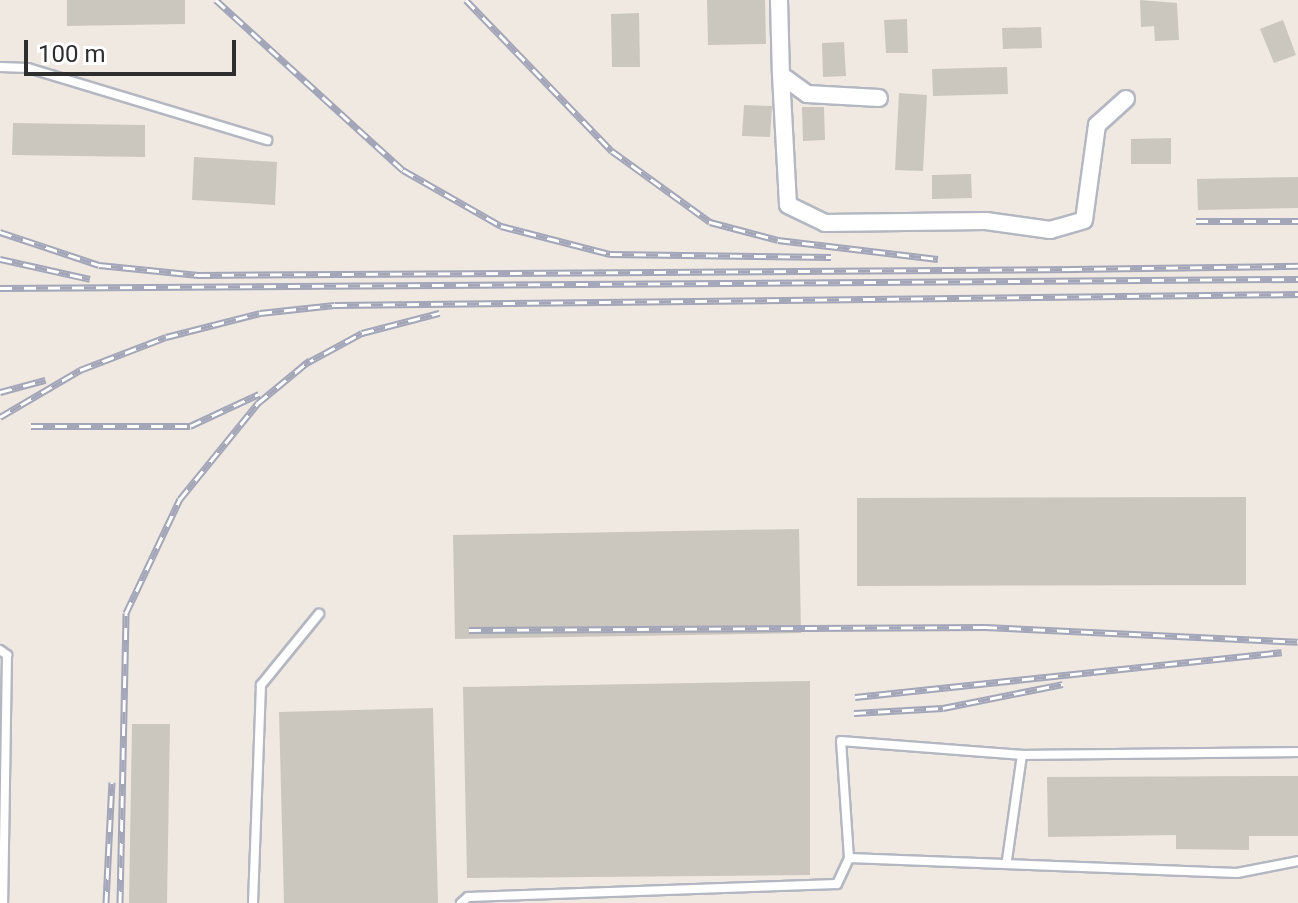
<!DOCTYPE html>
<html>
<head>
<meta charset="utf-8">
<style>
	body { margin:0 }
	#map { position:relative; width:1298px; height:903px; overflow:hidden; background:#efe9e1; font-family:Roboto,sans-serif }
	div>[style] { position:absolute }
	.building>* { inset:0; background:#cbc7bf }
	.roads { filter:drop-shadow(2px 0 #b4b7c1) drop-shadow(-2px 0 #b4b7c1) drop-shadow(0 2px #b4b7c1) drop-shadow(0 -2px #b4b7c1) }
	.service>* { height:8px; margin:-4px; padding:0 4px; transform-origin:4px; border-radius:4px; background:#fff }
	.minor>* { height:16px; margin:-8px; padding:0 8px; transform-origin:8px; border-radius:8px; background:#fff }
	.rail>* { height:7px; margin-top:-3.5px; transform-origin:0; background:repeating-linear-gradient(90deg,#fff 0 12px,#a3a6b8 0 24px); box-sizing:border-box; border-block:2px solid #a3a6b8 }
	span { translate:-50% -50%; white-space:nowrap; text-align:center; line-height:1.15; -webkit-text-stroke:6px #fff; paint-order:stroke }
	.scale { position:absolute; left:24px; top:40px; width:212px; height:36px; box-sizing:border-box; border:4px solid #2e2e2e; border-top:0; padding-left:10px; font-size:24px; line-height:28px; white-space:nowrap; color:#2e2e2e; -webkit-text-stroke:6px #fff; paint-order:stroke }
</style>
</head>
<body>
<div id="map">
	<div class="building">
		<i style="clip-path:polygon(67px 0,185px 0,185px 24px,67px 26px)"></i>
		<i style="clip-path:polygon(707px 0,765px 0,766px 44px,708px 45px)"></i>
		<i style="clip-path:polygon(1140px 0,1177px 3px,1179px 40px,1155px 41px,1154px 26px,1141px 27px)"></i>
		<i style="clip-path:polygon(639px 13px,640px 67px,612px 67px,611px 14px)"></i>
		<i style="clip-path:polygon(907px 19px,908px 53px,886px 53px,884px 20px)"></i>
		<i style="clip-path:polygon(1283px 20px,1296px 55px,1274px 63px,1260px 29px)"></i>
		<i style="clip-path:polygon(1041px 27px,1042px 48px,1003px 49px,1002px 28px)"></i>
		<i style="clip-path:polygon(844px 42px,846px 76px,823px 77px,822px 43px)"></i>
		<i style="clip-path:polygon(1007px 67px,1008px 94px,933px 96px,932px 69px)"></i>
		<i style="clip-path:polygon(899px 93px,927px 95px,923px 171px,895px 170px)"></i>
		<i style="clip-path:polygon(744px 105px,772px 106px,770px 137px,742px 136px)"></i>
		<i style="clip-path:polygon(802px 107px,824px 107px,825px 140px,803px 141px)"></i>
		<i style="clip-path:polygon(13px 123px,145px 125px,145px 157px,12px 155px)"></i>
		<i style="clip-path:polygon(1171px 138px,1171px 164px,1131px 164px,1131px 139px)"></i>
		<i style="clip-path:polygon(194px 157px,277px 162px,275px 205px,192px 200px)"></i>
		<i style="clip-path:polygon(971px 174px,972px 198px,932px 199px,932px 175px)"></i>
		<i style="clip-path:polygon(1298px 177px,1298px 208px,1198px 210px,1197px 179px)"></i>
		<i style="clip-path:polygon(1246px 497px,1246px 585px,857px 586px,857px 498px)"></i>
		<i style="clip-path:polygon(799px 529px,801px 633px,455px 639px,453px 535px)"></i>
		<i style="clip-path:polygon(810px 681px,810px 875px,467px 878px,463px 687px)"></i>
		<i style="clip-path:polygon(433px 708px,438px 903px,284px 903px,279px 712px)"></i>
		<i style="clip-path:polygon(132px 724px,170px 724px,167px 903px,129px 903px)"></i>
		<i style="clip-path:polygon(1298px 776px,1298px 836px,1249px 836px,1249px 850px,1176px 849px,1176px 835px,1048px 837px,1047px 777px)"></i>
	</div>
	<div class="roads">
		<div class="service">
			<i style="left:0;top:67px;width:28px;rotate:2deg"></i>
			<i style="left:28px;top:68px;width:250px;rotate:16.8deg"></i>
			<i style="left:0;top:650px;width:9px;rotate:36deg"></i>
			<i style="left:7px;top:655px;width:248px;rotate:90.9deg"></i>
			<i style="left:849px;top:858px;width:388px;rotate:2.2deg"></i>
			<i style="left:1237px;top:873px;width:62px;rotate:-11.1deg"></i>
			<i style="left:1007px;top:860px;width:106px;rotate:-81.9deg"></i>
			<i style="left:1022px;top:755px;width:276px;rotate:-0.6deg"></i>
			<i style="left:253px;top:903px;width:218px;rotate:-87.9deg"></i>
			<i style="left:261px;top:685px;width:92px;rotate:-50.8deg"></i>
			<i style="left:461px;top:903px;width:9px;rotate:-41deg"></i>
			<i style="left:468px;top:897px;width:369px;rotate:-2deg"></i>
			<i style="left:837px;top:884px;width:29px;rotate:-65deg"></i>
			<i style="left:849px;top:858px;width:117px;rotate:-93.9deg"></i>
			<i style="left:841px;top:741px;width:182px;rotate:4.4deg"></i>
		</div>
		<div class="minor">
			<i style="left:779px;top:0;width:75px;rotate:88.5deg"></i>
			<i style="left:781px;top:75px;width:32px;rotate:36deg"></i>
			<i style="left:807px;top:94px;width:72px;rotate:3.2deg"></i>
			<i style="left:781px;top:75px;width:130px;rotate:86.9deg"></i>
			<i style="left:788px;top:205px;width:41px;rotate:25.9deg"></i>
			<i style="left:825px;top:223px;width:161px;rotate:-0.7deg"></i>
			<i style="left:986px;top:221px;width:65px;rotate:8deg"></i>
			<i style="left:1050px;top:230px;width:35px;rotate:-16deg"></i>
			<i style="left:1084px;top:220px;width:96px;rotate:-82.2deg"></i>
			<i style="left:1097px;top:125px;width:39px;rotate:-42deg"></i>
		</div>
	</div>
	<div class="rail">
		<i style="left:216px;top:0;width:253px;rotate:42.3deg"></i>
		<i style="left:403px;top:170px;width:113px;rotate:29.7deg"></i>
		<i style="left:501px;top:226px;width:113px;rotate:14.4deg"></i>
		<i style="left:610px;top:254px;width:221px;rotate:0.8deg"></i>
		<i style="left:466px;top:0;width:210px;rotate:46deg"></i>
		<i style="left:612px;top:151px;width:121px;rotate:35.9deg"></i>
		<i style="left:710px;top:222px;width:70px;rotate:14.8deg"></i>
		<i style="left:778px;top:240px;width:161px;rotate:6.8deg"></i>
		<i style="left:1196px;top:221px;width:102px"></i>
		<i style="left:0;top:232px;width:104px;rotate:18.4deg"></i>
		<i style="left:99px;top:265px;width:100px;rotate:5.8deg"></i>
		<i style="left:198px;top:275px;width:881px;rotate:-0.39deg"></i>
		<i style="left:0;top:259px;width:92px;rotate:12.5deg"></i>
		<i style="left:1070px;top:269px;width:228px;rotate:-0.8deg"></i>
		<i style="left:0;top:288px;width:1298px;rotate:-0.4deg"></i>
		<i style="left:303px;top:365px;width:67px;rotate:-28.5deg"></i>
		<i style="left:362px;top:333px;width:80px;rotate:-14.6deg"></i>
		<i style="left:0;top:392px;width:47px;rotate:-14.9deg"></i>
		<i style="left:0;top:417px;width:93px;rotate:-30.4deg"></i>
		<i style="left:80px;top:370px;width:92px;rotate:-21deg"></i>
		<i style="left:166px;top:337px;width:97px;rotate:-14.3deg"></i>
		<i style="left:260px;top:313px;width:75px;rotate:-6.1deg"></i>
		<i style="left:335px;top:305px;width:963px;rotate:-0.65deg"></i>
		<i style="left:31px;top:426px;width:159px"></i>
		<i style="left:190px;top:426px;width:76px;rotate:-24.9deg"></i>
		<i style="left:469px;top:630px;width:516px;rotate:-0.33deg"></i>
		<i style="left:985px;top:627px;width:313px;rotate:2.7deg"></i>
		<i style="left:855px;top:697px;width:429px;rotate:-6deg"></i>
		<i style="left:854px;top:713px;width:89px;rotate:-3.2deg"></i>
		<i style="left:943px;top:708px;width:122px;rotate:-11.3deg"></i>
		<i style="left:106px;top:903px;width:121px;rotate:-87.2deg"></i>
		<i style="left:120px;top:903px;width:290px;rotate:-88.8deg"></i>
		<i style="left:126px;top:613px;width:126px;rotate:-64.7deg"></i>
		<i style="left:180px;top:499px;width:124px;rotate:-50.9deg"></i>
		<i style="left:258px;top:403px;width:67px;rotate:-39.6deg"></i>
	</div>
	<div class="scale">100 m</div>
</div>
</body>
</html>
